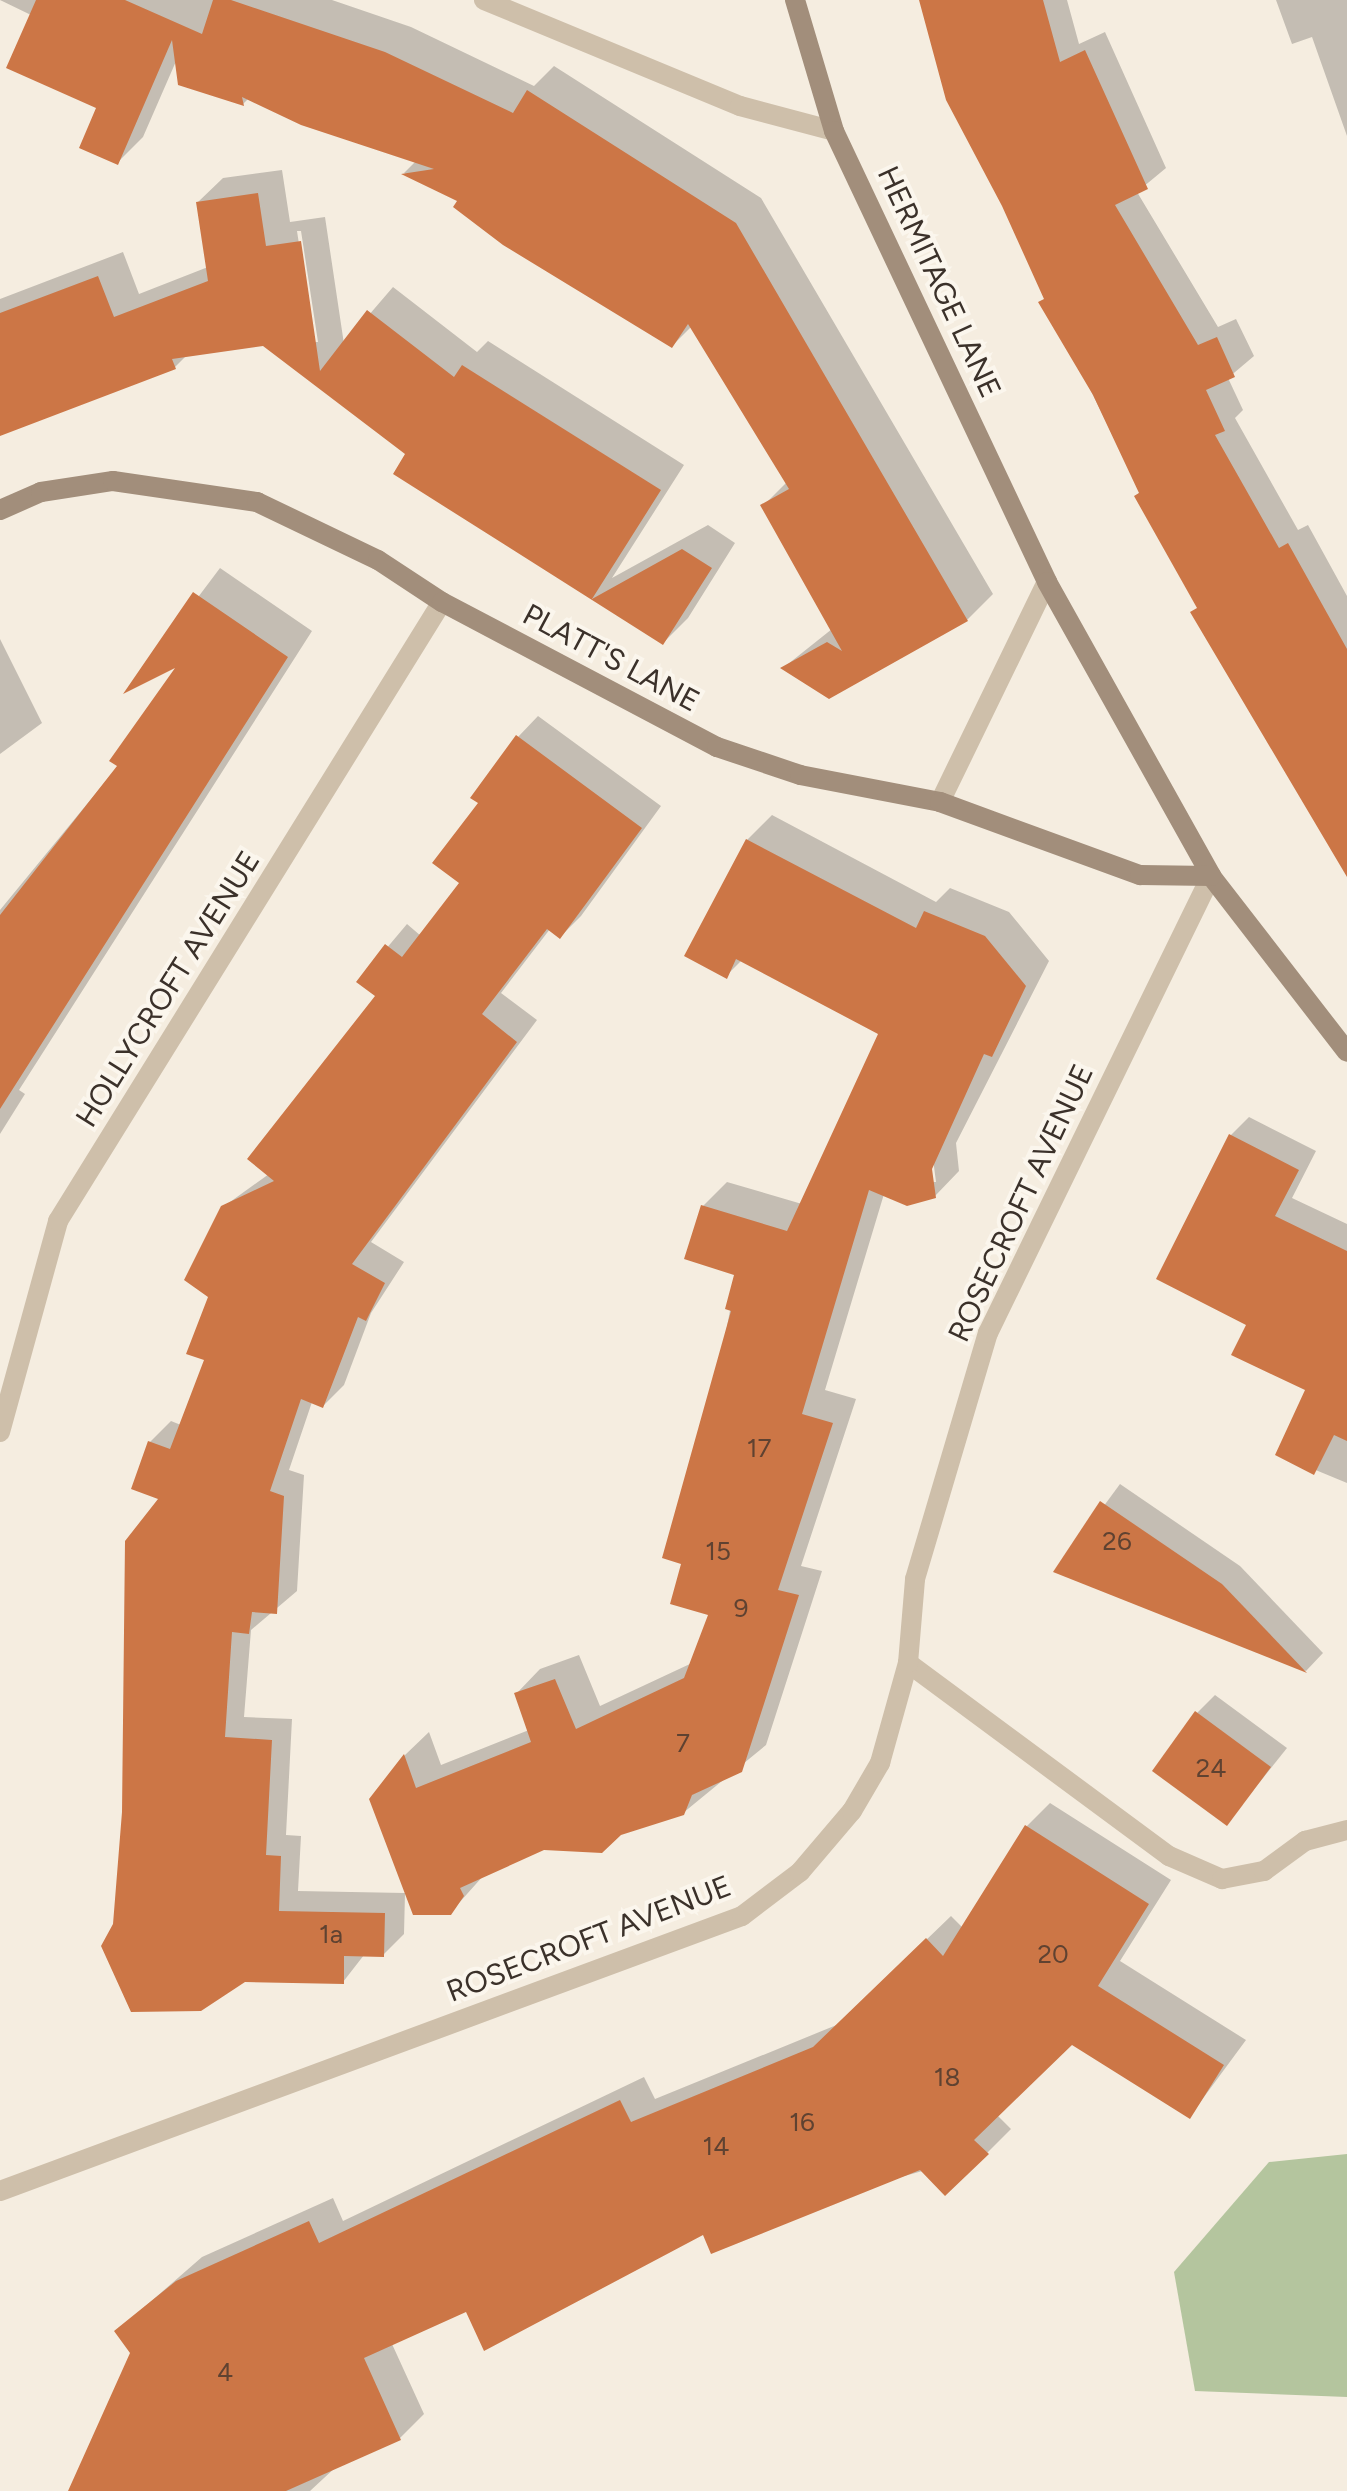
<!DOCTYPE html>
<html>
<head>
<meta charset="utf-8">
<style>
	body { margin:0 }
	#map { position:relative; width:1347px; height:2491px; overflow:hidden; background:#f5ede0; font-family:Figtree,sans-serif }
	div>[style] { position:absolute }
	.green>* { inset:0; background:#b4c59e }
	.shadow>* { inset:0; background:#0003 }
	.building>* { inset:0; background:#cc7646 }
	.lane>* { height:20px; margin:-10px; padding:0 10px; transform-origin:10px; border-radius:10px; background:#cebfaa }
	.street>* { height:20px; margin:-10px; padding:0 10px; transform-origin:10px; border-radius:10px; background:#cebfaa }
	.secondary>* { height:20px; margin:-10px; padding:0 10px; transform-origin:10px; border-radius:10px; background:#a28e7b }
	span { translate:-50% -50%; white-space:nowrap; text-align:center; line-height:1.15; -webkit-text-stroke:8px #fbf6ed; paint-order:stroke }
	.number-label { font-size:26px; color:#5f4231 }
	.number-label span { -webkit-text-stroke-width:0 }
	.street-label { font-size:30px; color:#3b312a }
</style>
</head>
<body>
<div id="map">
	<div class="green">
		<i style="clip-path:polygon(1347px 2154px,1347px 2397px,1195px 2391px,1174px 2272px,1269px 2162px)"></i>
	</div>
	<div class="shadow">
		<i style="clip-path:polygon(0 0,332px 0,411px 27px,534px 86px,554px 66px,761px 198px,993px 594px,967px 620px,783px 668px,832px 629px,763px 506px,787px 482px,692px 326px,672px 346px,460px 200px,404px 173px,416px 161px,249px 98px,243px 104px,177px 59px,143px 137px,118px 162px,98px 107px,31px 15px)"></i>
		<i style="clip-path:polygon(921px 0,1067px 0,1079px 44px,1105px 32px,1166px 168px,1137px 192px,1218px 327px,1236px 319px,1254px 356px,1228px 378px,1243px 410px,1235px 418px,1298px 530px,1308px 525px,1347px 596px,1347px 873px,1136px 496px,1140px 492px,1046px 298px)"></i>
		<i style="clip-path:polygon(1276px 0,1347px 0,1347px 136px,1312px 37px,1292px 44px)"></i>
		<i style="clip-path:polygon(evenodd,282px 170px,290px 222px,325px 217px,344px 344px,393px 287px,477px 352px,488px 341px,684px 465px,612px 578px,708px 525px,735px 543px,688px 618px,663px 643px,395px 474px,408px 454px,264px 343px,188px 354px,175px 367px,0 434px,0 299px,123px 252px,139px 294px,208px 267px,198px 202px,223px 178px,282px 170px,297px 231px,301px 231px,318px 342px,314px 342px,297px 231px)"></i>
		<i style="clip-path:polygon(220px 568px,312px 631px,19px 1090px,25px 1094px,0 1134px,0 910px,119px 765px,181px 662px,129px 689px)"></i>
		<i style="clip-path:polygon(0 639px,42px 723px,0 754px)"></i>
		<i style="clip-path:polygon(538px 716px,661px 806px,581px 916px,560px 937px,550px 929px,501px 993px,537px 1020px,371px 1242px,404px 1262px,371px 1313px,344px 1385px,323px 1406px,312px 1402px,289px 1470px,304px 1475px,297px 1591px,251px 1630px,244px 1717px,292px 1719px,286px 1835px,301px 1836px,298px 1891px,405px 1893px,404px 1934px,383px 1955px,364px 1955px,343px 1982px,244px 1980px,115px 1924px,161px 1498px,150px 1442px,171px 1421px,181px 1425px,206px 1359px,223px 1207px,269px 1174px,378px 996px,359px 981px,407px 924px,421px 936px,462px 883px,481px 803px,518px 737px)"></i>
		<i style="clip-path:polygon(evenodd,772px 815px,936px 902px,950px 888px,1009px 912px,1049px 961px,956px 1143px,959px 1171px,935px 1196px,884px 1194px,825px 1390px,856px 1399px,801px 1566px,822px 1571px,766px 1745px,683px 1813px,543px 1848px,484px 1875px,450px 1913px,371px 1799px,405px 1755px,429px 1732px,441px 1765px,529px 1730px,516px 1694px,540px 1669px,579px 1655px,600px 1706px,692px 1663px,711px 1614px,683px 1562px,737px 1273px,703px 1206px,727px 1182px,802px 1204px,880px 1033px,742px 960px,726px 976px,747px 840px,772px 815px,929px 1159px,933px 1159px,936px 1182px,932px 1182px,929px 1159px)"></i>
		<i style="clip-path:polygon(1249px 1117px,1316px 1151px,1292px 1198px,1347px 1224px,1347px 1483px,1277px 1454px,1308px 1389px,1248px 1324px,1231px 1135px)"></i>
		<i style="clip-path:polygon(1120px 1484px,1240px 1566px,1323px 1653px,1306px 1671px,1056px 1571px)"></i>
		<i style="clip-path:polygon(1215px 1695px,1287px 1748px,1227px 1823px,1197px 1713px)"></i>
		<i style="clip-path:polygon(1050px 1803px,1171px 1880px,1120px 1961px,1246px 2040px,1190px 2116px,1071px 2042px,997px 2115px,1011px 2129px,987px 2153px,704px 2232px,467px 2310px,392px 2344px,424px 2414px,400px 2438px,337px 2466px,310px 2491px,69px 2491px,132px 2353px,117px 2331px,202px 2257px,333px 2198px,343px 2221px,644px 2077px,655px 2099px,839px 2024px,951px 1916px,963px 1928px,1026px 1827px)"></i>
	</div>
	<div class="building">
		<i style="clip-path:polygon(36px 0,125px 0,202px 34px,213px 0,231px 0,385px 52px,513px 113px,527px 90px,736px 223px,968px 621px,829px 699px,780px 668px,827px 642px,842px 651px,760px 505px,789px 489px,688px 324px,672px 348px,503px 245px,453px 207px,457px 201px,401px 174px,434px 169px,301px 125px,242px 97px,244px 106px,178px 85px,172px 40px,118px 165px,79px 148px,96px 108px,6px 68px)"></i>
		<i style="clip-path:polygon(919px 0,1043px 0,1060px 62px,1085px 50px,1148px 189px,1115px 205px,1198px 345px,1217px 337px,1235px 377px,1206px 390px,1225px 431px,1215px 435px,1279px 548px,1288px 543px,1347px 649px,1347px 877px,1190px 612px,1197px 608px,1134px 496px,1139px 493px,1093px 395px,1038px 302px,1044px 299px,1002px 206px,946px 100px)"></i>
		<i style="clip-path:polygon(258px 193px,266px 246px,301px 241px,320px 371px,367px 310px,454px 377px,462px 365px,661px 490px,592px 599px,682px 549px,712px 568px,663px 645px,393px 474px,405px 454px,263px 346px,172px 359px,176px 369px,0 436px,0 313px,98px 276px,114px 317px,208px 281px,196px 202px)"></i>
		<i style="clip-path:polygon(193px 592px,288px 657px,0 1109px,0 915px,117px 766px,109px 761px,175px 668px,123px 694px)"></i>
		<i style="clip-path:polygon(516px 735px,642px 828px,560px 939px,547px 929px,482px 1014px,517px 1042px,352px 1264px,385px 1283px,366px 1321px,358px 1317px,323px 1408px,301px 1399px,270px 1491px,284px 1496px,277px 1614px,252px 1612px,249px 1634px,232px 1632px,225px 1737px,272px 1740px,266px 1855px,281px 1856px,279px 1911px,385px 1913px,384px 1957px,344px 1956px,344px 1984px,245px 1982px,201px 2011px,131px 2012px,101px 1946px,113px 1924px,122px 1812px,125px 1541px,158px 1499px,131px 1489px,148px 1441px,170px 1449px,204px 1360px,186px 1354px,208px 1297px,184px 1280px,221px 1206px,274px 1181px,247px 1159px,375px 996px,356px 982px,385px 944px,402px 957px,459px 883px,432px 863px,478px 803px,470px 798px)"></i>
		<i style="clip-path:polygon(746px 839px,916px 928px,924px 911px,985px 936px,1026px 986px,992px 1057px,984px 1054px,932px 1169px,936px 1198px,907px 1206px,869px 1190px,802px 1414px,833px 1423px,778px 1590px,799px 1595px,742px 1772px,692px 1795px,684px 1815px,621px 1835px,602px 1853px,544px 1850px,460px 1888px,464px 1896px,451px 1915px,413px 1915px,369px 1799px,404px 1754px,416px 1788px,531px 1742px,514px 1693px,555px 1679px,576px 1729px,684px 1678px,708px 1615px,670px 1604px,681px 1564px,662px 1558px,731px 1311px,725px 1309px,734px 1275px,684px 1259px,701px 1205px,787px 1231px,878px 1034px,736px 959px,727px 979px,684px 956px)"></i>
		<i style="clip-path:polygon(1229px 1134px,1299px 1170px,1275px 1216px,1347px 1251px,1347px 1441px,1334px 1435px,1314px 1475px,1275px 1455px,1305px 1390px,1231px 1355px,1246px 1325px,1156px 1279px)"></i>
		<i style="clip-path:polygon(1100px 1501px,1222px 1584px,1307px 1673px,1053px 1572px)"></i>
		<i style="clip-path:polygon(1195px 1711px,1271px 1767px,1227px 1826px,1152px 1771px)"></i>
		<i style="clip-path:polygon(1025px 1825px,1149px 1904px,1098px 1986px,1224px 2065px,1190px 2119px,1072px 2045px,974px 2140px,989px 2154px,945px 2196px,920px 2170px,711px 2254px,703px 2235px,484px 2351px,466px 2312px,364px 2358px,401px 2440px,286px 2491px,68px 2491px,130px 2353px,114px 2331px,176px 2281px,309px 2221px,319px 2243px,620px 2100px,631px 2122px,813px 2047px,926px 1938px,943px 1956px)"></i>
	</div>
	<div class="lane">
		<i style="left:940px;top:802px;width:245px;rotate:-64.1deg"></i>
		<i style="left:908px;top:1663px;width:325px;rotate:36.5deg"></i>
		<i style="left:1169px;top:1856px;width:58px;rotate:23.5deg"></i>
		<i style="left:1222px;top:1879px;width:43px;rotate:-10.8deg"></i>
		<i style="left:1264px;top:1871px;width:51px;rotate:-36.2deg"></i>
		<i style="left:1305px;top:1841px;width:43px;rotate:-14.7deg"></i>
	</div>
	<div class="street">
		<i style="left:484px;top:0;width:277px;rotate:22.5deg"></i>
		<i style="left:740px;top:106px;width:97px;rotate:14.9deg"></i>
		<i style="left:0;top:1432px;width:219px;rotate:-74.6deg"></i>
		<i style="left:58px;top:1221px;width:728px;rotate:-58.19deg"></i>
		<i style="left:0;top:2191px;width:791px;rotate:-20.34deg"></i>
		<i style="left:742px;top:1916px;width:73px;rotate:-37.2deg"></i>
		<i style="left:800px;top:1872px;width:80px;rotate:-49.6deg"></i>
		<i style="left:852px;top:1811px;width:56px;rotate:-59.7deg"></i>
		<i style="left:880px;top:1763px;width:104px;rotate:-74.4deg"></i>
		<i style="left:908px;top:1663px;width:84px;rotate:-85.2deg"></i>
		<i style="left:915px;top:1579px;width:257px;rotate:-73.5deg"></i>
		<i style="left:988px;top:1333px;width:509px;rotate:-63.99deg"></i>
	</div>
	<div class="secondary">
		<i style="left:795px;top:0;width:137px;rotate:73.4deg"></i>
		<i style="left:834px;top:131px;width:499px;rotate:64.7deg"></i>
		<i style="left:1047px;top:582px;width:337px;rotate:60.8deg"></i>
		<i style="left:1211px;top:876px;width:222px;rotate:52.3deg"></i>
		<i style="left:0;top:510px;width:45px;rotate:-23.7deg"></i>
		<i style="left:41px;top:492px;width:73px;rotate:-8.7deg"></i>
		<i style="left:113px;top:481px;width:146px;rotate:8.3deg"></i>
		<i style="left:257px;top:502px;width:134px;rotate:25.6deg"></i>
		<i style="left:378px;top:560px;width:77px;rotate:33.3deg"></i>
		<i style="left:442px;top:602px;width:311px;rotate:27.8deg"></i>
		<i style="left:717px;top:747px;width:88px;rotate:18.6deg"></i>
		<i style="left:800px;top:775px;width:143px;rotate:10.9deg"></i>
		<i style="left:940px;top:802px;width:213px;rotate:20.1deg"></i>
		<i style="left:1140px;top:875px;width:71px;rotate:0.8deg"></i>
	</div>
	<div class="number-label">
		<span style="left:759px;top:1449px">17</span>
		<span style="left:1117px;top:1542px">26</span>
		<span style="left:718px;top:1552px">15</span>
		<span style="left:741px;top:1609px">9</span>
		<span style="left:683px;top:1744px">7</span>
		<span style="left:1211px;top:1769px">24</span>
		<span style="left:331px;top:1935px">1a</span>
		<span style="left:1053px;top:1955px">20</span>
		<span style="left:947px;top:2078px">18</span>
		<span style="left:802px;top:2123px">16</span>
		<span style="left:716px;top:2147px">14</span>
		<span style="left:225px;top:2373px">4</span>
	</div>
	<div class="street-label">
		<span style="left:939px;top:282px;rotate:65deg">HERMITAGE LANE</span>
		<span style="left:611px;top:658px;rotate:28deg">PLATT'S LANE</span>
		<span style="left:168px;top:989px;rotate:-58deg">HOLLYCROFT AVENUE</span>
		<span style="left:1021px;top:1203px;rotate:-65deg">ROSECROFT AVENUE</span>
		<span style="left:589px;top:1939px;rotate:-21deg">ROSECROFT AVENUE</span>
	</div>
</div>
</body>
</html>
